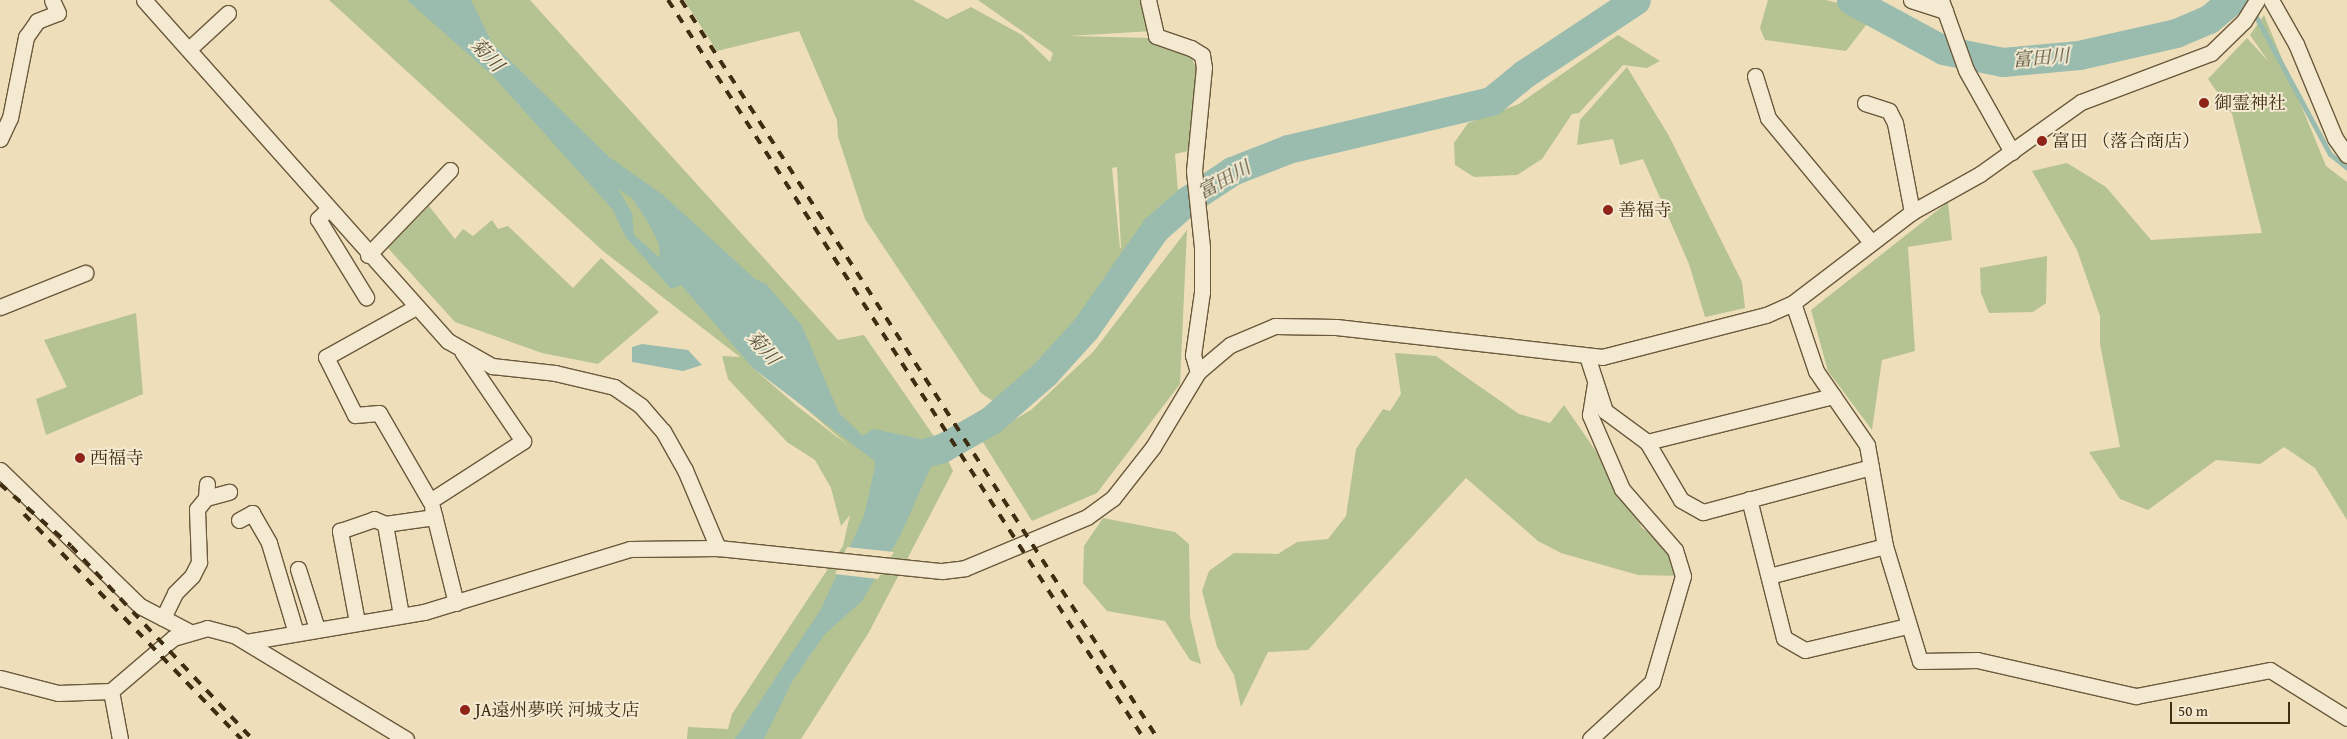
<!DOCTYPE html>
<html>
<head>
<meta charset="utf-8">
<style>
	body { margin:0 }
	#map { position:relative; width:2347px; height:739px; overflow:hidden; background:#eedeba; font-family:"Gentium Book Plus","Noto Serif JP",serif }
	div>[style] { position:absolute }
	.green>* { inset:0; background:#b5c292 }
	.water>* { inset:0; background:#99bcaf }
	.pier>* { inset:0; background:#eedeba }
	.stream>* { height:5px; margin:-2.5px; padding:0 2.5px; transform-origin:2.5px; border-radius:2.5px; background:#99bcaf }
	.river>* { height:29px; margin:-14.5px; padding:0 14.5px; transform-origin:14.5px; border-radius:14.5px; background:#99bcaf }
	.roads { filter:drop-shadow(1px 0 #6b593c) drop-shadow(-1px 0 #6b593c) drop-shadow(0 1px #6b593c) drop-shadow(0 -1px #6b593c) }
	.minor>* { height:15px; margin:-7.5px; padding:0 7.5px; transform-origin:7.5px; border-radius:7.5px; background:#f4ead2 }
	.rail>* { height:4px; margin-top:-2px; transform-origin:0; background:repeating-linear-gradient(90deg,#3f2d12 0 9px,transparent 0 18px) }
	.dots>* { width:14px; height:14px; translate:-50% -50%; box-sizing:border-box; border:2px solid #f4ead2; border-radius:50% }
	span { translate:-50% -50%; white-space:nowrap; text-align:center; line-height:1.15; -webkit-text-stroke:4px #f4ead2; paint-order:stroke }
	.poi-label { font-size:18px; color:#3f2d12 }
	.left { translate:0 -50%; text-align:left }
	.water-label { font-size:19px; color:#565139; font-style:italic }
	.scale { position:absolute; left:2170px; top:702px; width:120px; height:22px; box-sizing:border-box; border:2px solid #3f2d12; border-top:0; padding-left:6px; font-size:15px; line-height:18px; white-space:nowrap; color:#3f2d12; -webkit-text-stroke:4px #f4ead2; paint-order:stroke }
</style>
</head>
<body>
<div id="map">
	<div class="green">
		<i style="clip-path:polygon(evenodd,329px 0,530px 0,838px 340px,864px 335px,942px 448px,953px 471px,869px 632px,801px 739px,687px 739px,688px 727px,728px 729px,732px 714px,843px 546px,850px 515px,841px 526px,831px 488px,815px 460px,787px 442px,728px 379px,722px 356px,740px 357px,603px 251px,329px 0,752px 367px,797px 401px,850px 447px,797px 406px,752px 367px)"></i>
		<i style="clip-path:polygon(evenodd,684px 0,913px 0,947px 19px,971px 7px,1022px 35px,1050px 62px,1053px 53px,978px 0,1149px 0,1153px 31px,1069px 36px,1151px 38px,1185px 45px,1198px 71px,1192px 150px,1175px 154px,1178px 192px,1121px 260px,1108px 294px,1068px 336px,1045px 373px,999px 405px,981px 393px,865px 219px,838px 137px,837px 120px,799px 31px,717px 51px,684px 0,1117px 167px,1121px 248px,1120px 248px,1112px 168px,1117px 167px)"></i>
		<i style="clip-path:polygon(1768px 0,1826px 0,1862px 9px,1870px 20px,1846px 51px,1765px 40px,1760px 28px)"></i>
		<i style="clip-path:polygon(2264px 15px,2326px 166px,2347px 182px,2347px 520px,2315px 468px,2284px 447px,2260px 464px,2216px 460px,2148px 510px,2120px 499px,2089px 452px,2120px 447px,2100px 344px,2100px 316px,2077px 250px,2032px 171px,2067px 163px,2106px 187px,2151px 240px,2262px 233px,2232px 114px,2208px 79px,2247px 38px,2269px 62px,2250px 35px)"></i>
		<i style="clip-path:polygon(1618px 35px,1660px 61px,1647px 68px,1623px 65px,1579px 113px,1572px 114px,1542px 159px,1517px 175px,1474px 177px,1455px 165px,1454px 143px,1468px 123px,1519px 104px)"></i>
		<i style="clip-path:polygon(1627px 67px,1669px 136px,1742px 282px,1745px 308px,1705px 317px,1689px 264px,1643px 159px,1620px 165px,1613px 139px,1577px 145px,1580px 120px)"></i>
		<i style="clip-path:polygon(1948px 202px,1952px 240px,1908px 247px,1915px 351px,1882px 360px,1872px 430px,1828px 371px,1811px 310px)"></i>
		<i style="clip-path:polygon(429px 206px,455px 239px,463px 229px,473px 236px,492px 220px,498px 229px,508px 226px,573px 288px,601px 258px,659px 312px,598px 364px,542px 353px,455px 322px,388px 248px)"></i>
		<i style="clip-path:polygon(1187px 230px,1180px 384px,1097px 493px,1032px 521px,981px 439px,1031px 410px,1093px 352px)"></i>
		<i style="clip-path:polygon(2047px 256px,2046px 303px,2033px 312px,1989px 313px,1981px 293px,1980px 268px)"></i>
		<i style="clip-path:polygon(136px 313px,143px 394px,46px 435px,36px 399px,67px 387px,44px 340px)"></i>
		<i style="clip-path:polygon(1395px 353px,1436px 356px,1519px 414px,1550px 423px,1564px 405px,1622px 489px,1642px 528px,1675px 550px,1683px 576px,1638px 575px,1561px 553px,1538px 541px,1466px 478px,1308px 650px,1268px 652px,1241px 707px,1234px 675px,1217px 647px,1202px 591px,1209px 571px,1234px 553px,1278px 554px,1297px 542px,1328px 539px,1346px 516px,1356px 449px,1383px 409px,1390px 411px,1401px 394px)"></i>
		<i style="clip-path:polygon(1103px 518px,1175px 532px,1189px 544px,1190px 617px,1201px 664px,1190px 660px,1165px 621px,1107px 611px,1083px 583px,1084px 546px)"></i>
	</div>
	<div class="water">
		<i style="clip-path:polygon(evenodd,407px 0,471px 0,492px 43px,609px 157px,663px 195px,755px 279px,766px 284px,802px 326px,839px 413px,863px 436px,873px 429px,920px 439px,933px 462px,900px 536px,862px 601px,825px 634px,793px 680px,764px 739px,735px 739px,821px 609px,864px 516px,876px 462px,754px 369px,681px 285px,671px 289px,625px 236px,613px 210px,493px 76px,407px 0,618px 189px,632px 198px,649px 224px,659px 244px,660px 258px,634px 235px,632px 213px,618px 189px)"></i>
		<i style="clip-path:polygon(642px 344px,688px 350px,702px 365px,683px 371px,632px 362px,632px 347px)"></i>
	</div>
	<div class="pier">
		<i style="clip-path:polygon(847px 547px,894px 552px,878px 579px,835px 574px)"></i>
	</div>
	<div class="stream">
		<i style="left:2247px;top:0;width:175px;rotate:61.7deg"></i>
		<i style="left:2330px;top:154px;width:22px;rotate:39deg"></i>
	</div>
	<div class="river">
		<i style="left:1851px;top:0;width:105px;rotate:28.5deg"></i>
		<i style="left:1943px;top:50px;width:61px;rotate:11.3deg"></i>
		<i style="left:2003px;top:62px;width:76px;rotate:-5.3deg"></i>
		<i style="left:2079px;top:55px;width:99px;rotate:-12.8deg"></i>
		<i style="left:2176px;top:33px;width:36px;rotate:-23deg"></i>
		<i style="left:2209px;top:19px;width:30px;rotate:-40deg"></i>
		<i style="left:889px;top:463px;width:55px;rotate:-15.8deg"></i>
		<i style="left:942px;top:448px;width:56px;rotate:-29.7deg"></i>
		<i style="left:991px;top:420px;width:72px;rotate:-41deg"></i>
		<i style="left:1045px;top:373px;width:59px;rotate:-47.7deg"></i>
		<i style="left:1085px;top:329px;width:122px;rotate:-55deg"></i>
		<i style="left:1155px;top:229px;width:44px;rotate:-41.3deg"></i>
		<i style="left:1188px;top:200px;width:53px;rotate:-33.4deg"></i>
		<i style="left:1232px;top:171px;width:60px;rotate:-21.4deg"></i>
		<i style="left:1288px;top:149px;width:209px;rotate:-13.3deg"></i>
		<i style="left:1491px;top:101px;width:43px;rotate:-39.3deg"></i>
		<i style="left:1524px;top:74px;width:134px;rotate:-33.5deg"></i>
	</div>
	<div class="roads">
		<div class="minor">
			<i style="left:144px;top:0;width:457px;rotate:48.3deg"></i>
			<i style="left:448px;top:341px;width:51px;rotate:29.6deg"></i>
			<i style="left:492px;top:366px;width:63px;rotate:6.3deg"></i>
			<i style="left:555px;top:373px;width:61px;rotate:13.3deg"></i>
			<i style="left:614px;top:387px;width:33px;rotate:35deg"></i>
			<i style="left:641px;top:406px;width:33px;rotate:49deg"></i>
			<i style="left:663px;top:431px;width:45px;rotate:60.6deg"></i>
			<i style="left:685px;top:470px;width:85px;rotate:67.1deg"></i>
			<i style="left:1148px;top:0;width:37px;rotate:77deg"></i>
			<i style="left:1156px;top:36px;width:37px;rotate:19deg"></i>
			<i style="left:1191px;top:48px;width:13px;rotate:32deg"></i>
			<i style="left:1202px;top:55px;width:12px;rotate:81deg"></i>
			<i style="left:1204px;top:67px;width:104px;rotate:95.5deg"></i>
			<i style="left:1194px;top:171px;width:76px;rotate:84deg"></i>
			<i style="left:1202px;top:247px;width:45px;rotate:90deg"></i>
			<i style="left:1202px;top:292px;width:64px;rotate:98.1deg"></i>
			<i style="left:1193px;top:355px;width:18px;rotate:74deg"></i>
			<i style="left:1911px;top:0;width:36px;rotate:18deg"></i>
			<i style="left:1941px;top:0;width:74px;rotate:70.3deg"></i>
			<i style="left:1966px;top:70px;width:94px;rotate:60.7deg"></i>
			<i style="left:2271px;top:0;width:51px;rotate:60.4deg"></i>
			<i style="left:2296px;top:44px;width:102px;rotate:67.5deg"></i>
			<i style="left:2335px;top:138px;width:21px;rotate:55deg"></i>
			<i style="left:189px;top:49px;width:53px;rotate:-42.7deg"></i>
			<i style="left:1755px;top:76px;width:44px;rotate:72.8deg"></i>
			<i style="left:1768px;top:118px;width:161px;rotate:50.3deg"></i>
			<i style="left:1865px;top:103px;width:25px;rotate:18deg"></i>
			<i style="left:1889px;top:111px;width:13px;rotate:63deg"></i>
			<i style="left:1895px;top:123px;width:91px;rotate:79.2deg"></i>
			<i style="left:0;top:139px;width:23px;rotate:-65deg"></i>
			<i style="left:10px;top:118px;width:83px;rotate:-78.8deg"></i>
			<i style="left:26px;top:37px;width:19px;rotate:-55deg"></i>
			<i style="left:37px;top:21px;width:22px;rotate:-21deg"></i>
			<i style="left:58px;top:13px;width:14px;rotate:-115deg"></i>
			<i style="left:327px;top:210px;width:13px;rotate:135deg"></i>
			<i style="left:318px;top:219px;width:92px;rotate:58.4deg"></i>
			<i style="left:368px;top:255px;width:118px;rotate:-46deg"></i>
			<i style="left:1793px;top:303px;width:72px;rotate:71.3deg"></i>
			<i style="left:1816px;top:371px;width:90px;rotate:55.4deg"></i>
			<i style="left:1867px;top:445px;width:103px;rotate:79.9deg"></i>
			<i style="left:1885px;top:546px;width:120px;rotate:73.1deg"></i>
			<i style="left:1920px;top:661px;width:57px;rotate:-1deg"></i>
			<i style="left:1977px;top:660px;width:163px;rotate:12.8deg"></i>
			<i style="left:2136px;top:696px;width:136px;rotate:-11deg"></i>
			<i style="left:2270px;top:670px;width:91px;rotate:31.9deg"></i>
			<i style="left:0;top:307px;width:92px;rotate:-21.8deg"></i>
			<i style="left:416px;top:307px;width:103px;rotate:150.9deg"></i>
			<i style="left:326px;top:357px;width:65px;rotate:63.4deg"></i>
			<i style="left:355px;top:415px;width:24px;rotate:-5deg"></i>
			<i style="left:379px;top:413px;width:102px;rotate:59.9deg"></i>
			<i style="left:430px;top:501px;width:111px;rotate:-32.8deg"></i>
			<i style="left:523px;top:441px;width:107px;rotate:-124.3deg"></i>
			<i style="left:1587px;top:356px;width:58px;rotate:71.9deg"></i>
			<i style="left:1605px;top:411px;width:52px;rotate:36.4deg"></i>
			<i style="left:1647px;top:442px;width:67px;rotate:59.6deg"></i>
			<i style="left:1681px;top:500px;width:25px;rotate:29deg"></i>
			<i style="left:1703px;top:512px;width:174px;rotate:-15deg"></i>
			<i style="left:1647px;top:442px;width:192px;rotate:-13.9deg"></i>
			<i style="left:0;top:470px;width:195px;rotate:44.2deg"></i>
			<i style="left:140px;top:606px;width:54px;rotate:27.5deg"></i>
			<i style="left:206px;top:498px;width:24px;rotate:-15deg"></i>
			<i style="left:1749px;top:499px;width:143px;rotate:75.9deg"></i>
			<i style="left:1784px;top:638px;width:24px;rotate:30deg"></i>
			<i style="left:1805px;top:650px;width:105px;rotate:-13.2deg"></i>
			<i style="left:432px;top:507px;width:99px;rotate:76deg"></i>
			<i style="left:239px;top:520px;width:15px;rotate:-28deg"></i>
			<i style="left:252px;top:513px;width:34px;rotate:60deg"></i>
			<i style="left:269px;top:543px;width:94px;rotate:73.3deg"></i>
			<i style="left:298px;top:569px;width:63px;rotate:72.4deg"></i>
			<i style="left:1769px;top:576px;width:120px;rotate:-14.5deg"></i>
			<i style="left:401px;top:615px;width:92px;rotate:-100deg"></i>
			<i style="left:385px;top:524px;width:50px;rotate:-8deg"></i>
			<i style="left:163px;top:618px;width:28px;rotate:-64deg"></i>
			<i style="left:175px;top:593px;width:24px;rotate:-45deg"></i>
			<i style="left:192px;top:576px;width:16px;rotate:-63deg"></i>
			<i style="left:199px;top:562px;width:53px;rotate:-92.2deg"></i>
			<i style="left:197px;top:509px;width:14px;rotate:-51deg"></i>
			<i style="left:206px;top:498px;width:14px;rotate:-86deg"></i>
			<i style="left:357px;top:622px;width:93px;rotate:-100.6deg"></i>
			<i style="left:340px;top:531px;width:36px;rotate:-19deg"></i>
			<i style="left:374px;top:519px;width:12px;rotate:24deg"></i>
			<i style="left:246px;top:642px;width:181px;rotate:-9.6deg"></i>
			<i style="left:424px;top:612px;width:215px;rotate:-17deg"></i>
			<i style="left:630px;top:549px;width:88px;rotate:-0.7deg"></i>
			<i style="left:718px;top:548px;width:225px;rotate:5.9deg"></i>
			<i style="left:942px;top:571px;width:23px;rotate:-7deg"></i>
			<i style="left:965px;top:568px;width:132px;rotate:-22.7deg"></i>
			<i style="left:1087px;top:517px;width:32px;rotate:-36deg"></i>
			<i style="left:1113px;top:498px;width:65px;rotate:-51.9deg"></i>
			<i style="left:1153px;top:447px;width:87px;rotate:-59deg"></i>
			<i style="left:1198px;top:372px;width:42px;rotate:-40.2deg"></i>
			<i style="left:1230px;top:345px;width:49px;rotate:-22.9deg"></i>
			<i style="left:1275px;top:326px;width:61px;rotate:0.9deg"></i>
			<i style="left:1336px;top:327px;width:268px;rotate:6.4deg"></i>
			<i style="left:1602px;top:357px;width:169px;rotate:-14.4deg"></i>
			<i style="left:1766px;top:315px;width:30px;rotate:-24deg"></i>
			<i style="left:1793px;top:303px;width:150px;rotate:-37.4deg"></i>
			<i style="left:1912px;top:212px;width:78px;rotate:-29.2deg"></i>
			<i style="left:1980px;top:174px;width:124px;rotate:-35.5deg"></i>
			<i style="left:2081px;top:102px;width:139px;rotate:-20.7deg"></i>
			<i style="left:2211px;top:53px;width:46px;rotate:-44.1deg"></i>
			<i style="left:2244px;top:21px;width:25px;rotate:-58deg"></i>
			<i style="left:0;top:678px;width:60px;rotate:14.5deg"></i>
			<i style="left:58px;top:693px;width:53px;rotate:-2.2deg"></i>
			<i style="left:111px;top:691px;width:82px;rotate:-40.5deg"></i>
			<i style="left:173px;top:638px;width:35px;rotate:-16deg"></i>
			<i style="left:207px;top:628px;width:28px;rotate:15deg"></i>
			<i style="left:234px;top:635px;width:201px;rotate:31.2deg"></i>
			<i style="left:111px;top:691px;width:49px;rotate:79.4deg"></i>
			<i style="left:1590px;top:739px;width:84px;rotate:-42.6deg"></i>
			<i style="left:1652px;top:682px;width:110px;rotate:-73.7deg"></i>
			<i style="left:1683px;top:576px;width:27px;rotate:-107deg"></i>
			<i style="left:1675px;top:550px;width:81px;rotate:-131deg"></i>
			<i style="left:1622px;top:489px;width:81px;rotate:-113.4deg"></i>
			<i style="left:1590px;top:415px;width:30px;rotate:-81deg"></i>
		</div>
	</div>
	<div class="rail">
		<i style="left:668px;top:0;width:879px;rotate:57.21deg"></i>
		<i style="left:681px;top:0;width:880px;rotate:57.16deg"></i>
		<i style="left:0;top:484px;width:94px;rotate:41.1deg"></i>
		<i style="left:71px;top:546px;width:265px;rotate:46.8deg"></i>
		<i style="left:24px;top:514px;width:313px;rotate:46deg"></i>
	</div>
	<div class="dots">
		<i style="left:2204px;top:103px;background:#8f2418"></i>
		<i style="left:2042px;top:141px;background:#8f2418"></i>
		<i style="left:1608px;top:210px;background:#8f2418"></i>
		<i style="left:80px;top:458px;background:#8f2418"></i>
		<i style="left:465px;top:710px;background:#8f2418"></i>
	</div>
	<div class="poi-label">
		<span class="left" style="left:2214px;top:103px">御霊神社</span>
		<span class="left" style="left:2052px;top:141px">富田 （落合商店）</span>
		<span class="left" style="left:1618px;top:210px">善福寺</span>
		<span class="left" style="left:90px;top:458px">西福寺</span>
		<span class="left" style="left:475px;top:710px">JA遠州夢咲 河城支店</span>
	</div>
	<div class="water-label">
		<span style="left:487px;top:55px;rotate:46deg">菊川</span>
		<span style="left:2041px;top:58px;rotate:-5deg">富田川</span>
		<span style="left:1224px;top:180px;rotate:-29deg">富田川</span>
		<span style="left:763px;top:348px;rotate:48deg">菊川</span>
	</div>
	<div class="scale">50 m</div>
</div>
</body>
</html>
